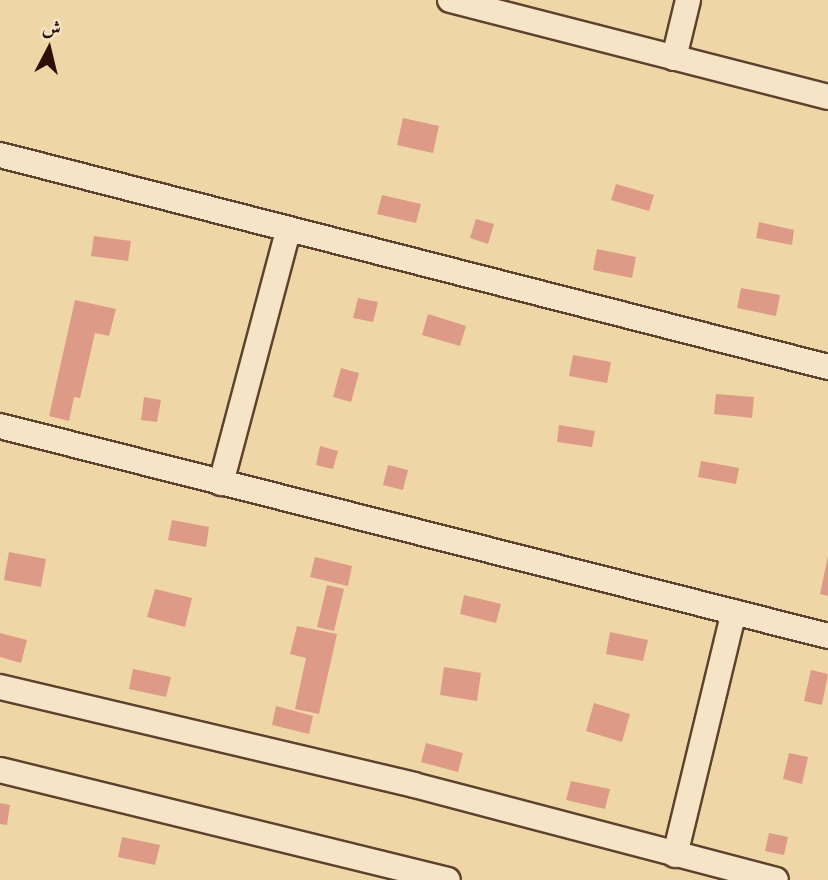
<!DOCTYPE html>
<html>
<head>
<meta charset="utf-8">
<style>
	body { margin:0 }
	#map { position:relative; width:828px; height:880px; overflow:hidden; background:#efd6a6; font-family:Alegreya,Amiri,serif }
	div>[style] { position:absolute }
	.building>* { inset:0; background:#dd9b87 }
	.roads { filter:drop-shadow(2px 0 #5d422e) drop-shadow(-2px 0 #5d422e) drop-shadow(0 2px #5d422e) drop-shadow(0 -2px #5d422e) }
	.street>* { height:24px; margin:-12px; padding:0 12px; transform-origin:12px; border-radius:12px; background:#f5e4c5 }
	span { translate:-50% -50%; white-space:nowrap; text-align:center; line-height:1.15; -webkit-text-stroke:5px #f5e4c5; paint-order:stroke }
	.north { position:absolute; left:14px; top:14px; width:70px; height:70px; -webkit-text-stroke:5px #f5e4c5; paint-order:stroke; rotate:7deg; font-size:19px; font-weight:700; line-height:28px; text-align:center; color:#2c1106 }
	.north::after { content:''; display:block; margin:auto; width:24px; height:32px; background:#2c1106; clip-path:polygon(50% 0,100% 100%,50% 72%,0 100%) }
</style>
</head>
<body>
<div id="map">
	<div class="building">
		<i style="clip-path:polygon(403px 118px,439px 126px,433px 153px,397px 145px)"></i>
		<i style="clip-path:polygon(616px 184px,654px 195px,649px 211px,611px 200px)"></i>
		<i style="clip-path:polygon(382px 195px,421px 204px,416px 223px,377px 214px)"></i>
		<i style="clip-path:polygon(476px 219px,494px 224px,488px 244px,470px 238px)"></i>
		<i style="clip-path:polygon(759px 222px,794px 230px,792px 245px,756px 238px)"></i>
		<i style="clip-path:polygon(94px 236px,131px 241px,128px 261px,91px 256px)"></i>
		<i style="clip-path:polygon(597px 249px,636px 257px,632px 278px,593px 270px)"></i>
		<i style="clip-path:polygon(741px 288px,780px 295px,776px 316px,737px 308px)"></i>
		<i style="clip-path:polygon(358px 298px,378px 302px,373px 322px,353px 318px)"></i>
		<i style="clip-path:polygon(75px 300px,116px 309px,109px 336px,95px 333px,80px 398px,74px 397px,69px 421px,49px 416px)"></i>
		<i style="clip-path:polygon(428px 314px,466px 326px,460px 346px,422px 335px)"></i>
		<i style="clip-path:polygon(573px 355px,611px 362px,607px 383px,569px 376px)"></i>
		<i style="clip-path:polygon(341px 368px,359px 373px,351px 402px,333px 397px)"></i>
		<i style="clip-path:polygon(716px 394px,754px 397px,752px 418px,714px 414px)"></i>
		<i style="clip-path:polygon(144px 397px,161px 400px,157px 422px,141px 420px)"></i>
		<i style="clip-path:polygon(559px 425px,595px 431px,592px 447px,557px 442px)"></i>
		<i style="clip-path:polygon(320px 446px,338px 451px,333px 469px,316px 465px)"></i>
		<i style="clip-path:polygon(701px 461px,739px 468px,736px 484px,698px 477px)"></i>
		<i style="clip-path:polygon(388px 465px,408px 470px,403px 490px,383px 485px)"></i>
		<i style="clip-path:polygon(172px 520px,209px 527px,206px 547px,168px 540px)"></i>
		<i style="clip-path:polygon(9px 552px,46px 559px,41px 587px,4px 580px)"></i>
		<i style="clip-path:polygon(828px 556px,828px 596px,820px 594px)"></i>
		<i style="clip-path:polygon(315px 557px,352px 566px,348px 586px,310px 577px)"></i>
		<i style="clip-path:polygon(327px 585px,344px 589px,334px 631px,317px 627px)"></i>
		<i style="clip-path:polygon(155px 589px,192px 598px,185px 627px,147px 617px)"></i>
		<i style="clip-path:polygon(464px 595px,501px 604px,496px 623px,460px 614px)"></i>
		<i style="clip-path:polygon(297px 626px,337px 634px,319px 714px,295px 709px,306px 658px,290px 654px)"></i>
		<i style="clip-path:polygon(610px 632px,648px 640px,643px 661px,606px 654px)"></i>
		<i style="clip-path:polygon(0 633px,27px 640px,21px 663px,0 657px)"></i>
		<i style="clip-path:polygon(444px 667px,481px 673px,477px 701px,440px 695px)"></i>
		<i style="clip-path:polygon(133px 669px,171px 677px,166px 697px,129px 689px)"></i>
		<i style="clip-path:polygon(811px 670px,828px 674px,822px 705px,804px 701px)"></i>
		<i style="clip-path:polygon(594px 703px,630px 714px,622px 742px,586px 731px)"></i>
		<i style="clip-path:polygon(276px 706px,313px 716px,309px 734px,272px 725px)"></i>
		<i style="clip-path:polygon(426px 743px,463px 753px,458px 772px,421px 762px)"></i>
		<i style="clip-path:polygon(789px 753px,808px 757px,802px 784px,783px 779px)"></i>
		<i style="clip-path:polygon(571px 781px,610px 789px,605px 809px,566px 800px)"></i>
		<i style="clip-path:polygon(0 803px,10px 805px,7px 825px,0 824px)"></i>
		<i style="clip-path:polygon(769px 833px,788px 837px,784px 855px,765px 851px)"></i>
		<i style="clip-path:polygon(122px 837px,160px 845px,155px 865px,118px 857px)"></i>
	</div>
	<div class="roads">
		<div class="street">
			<i style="left:450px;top:0;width:390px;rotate:14.4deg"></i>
			<i style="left:674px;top:58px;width:60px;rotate:-76.4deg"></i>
			<i style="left:0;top:155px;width:855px;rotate:14.36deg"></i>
			<i style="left:0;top:426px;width:854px;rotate:14.23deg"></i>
			<i style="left:221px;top:483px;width:261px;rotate:-75.1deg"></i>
			<i style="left:0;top:687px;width:425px;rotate:13.3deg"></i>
			<i style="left:414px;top:785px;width:374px;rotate:14.7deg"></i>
			<i style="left:0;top:770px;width:461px;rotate:13.8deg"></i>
			<i style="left:675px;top:855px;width:250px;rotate:-76.4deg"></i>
		</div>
	</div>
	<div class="north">ش</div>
</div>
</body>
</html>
